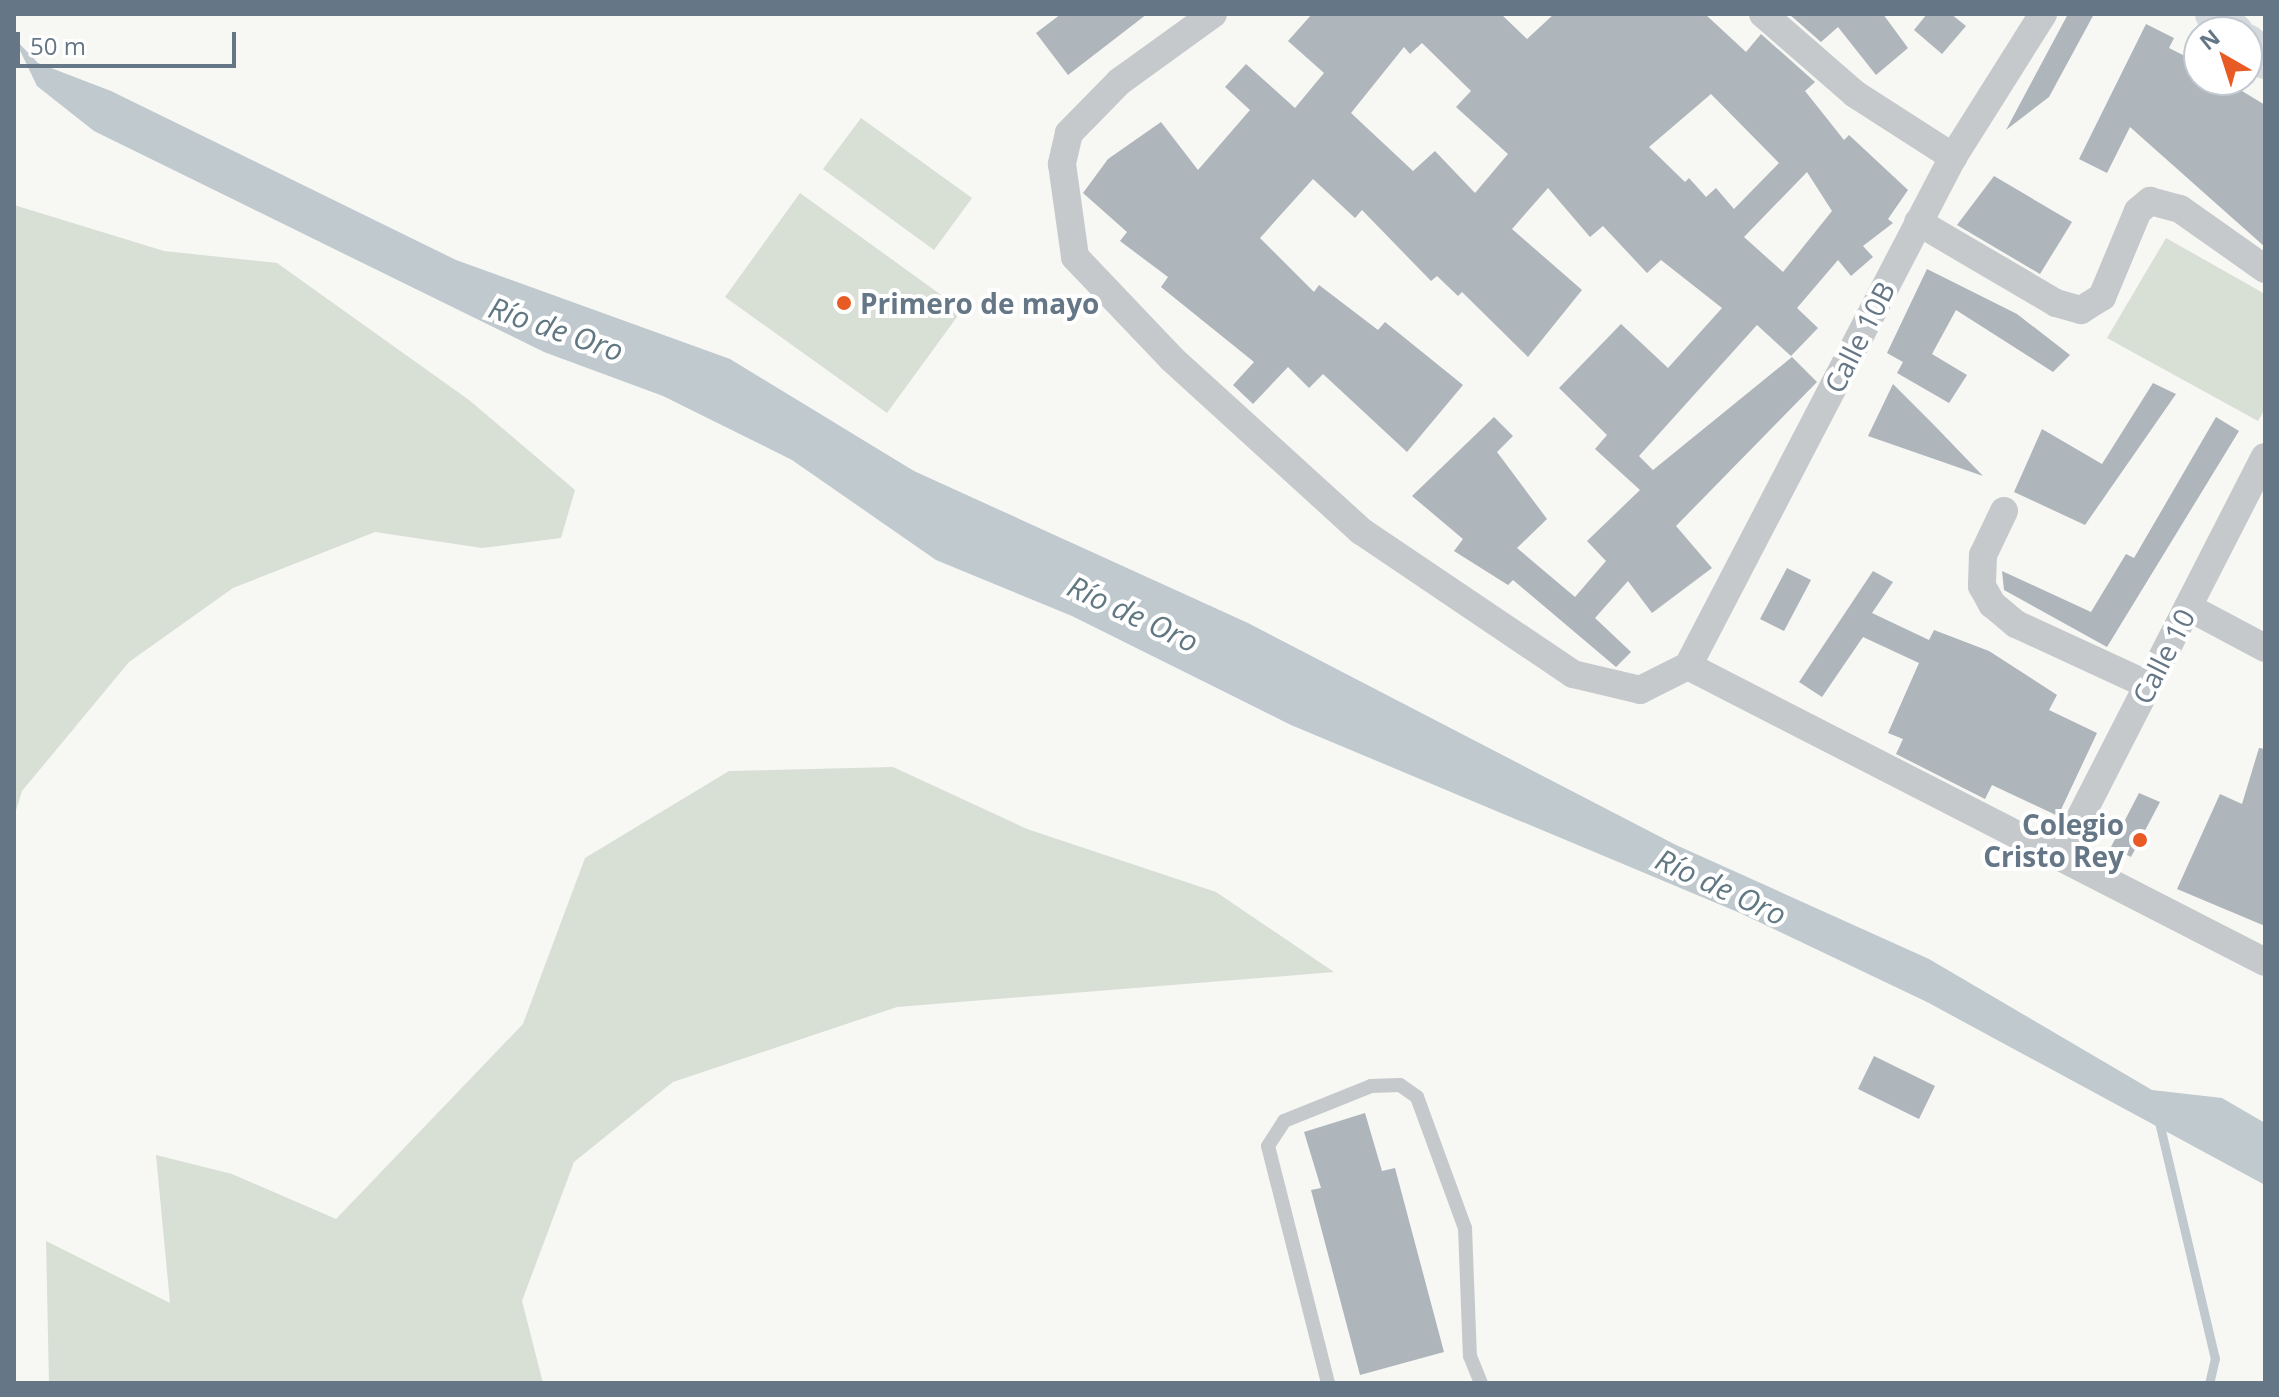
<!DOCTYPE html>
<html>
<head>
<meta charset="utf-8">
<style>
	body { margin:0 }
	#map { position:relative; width:2279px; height:1397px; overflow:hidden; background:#f7f7f4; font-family:"Open Sans",sans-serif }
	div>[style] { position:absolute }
	.green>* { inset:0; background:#d8dfd5 }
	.water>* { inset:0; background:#bfc9ce }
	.stream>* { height:9px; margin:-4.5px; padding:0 4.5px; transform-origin:4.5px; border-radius:4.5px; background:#bfc9ce }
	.building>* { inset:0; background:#aeb5bb }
	.service>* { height:14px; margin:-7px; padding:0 7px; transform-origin:7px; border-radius:7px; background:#c5c9cc }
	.minor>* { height:28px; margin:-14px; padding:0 14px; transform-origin:14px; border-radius:14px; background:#c5c9cc }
	.secondary>* { height:38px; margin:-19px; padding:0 19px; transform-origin:19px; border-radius:19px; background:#d4d9dd }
	.dots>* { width:22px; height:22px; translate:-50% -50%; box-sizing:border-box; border:4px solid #fff; border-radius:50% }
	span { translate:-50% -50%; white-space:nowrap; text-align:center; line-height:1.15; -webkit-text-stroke:8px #fff; paint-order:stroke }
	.poi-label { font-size:28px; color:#657686; font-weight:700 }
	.left { translate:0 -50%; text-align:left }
	.right { translate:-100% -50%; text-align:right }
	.street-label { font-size:28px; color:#657686 }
	.water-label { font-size:30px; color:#617782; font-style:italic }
	.frame { position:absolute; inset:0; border:16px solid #657686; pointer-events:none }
	.north { position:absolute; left:2183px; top:16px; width:80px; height:80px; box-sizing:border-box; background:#fff; border:2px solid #c1c8cf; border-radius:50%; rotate:321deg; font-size:22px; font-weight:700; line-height:32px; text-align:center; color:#657686 }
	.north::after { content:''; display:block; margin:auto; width:28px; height:36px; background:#e85b24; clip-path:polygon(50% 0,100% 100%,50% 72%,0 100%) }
	.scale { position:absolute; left:16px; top:32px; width:220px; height:36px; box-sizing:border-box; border:4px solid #657686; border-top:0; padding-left:10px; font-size:24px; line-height:28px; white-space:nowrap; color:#657686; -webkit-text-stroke:6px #fff; paint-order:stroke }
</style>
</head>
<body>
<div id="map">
	<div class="green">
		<i style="clip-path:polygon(861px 118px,972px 198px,934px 250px,823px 169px)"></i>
		<i style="clip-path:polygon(800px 193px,962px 310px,887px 413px,725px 297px)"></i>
		<i style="clip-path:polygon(14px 205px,164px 251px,277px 263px,469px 400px,575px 490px,561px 538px,482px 548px,375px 532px,233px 588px,129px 662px,22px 791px,14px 817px)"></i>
		<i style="clip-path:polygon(2166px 238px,2265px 294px,2265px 409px,2258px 421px,2107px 338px)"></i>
		<i style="clip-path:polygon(893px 767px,1027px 829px,1216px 892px,1334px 972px,897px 1007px,673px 1082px,574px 1162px,522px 1301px,543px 1383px,49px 1383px,46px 1241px,170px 1303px,156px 1155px,232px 1174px,336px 1219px,523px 1024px,585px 858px,729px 771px)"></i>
	</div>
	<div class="water">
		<i style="clip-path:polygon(14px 38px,38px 63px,111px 91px,456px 260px,730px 359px,914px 471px,1248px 623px,1676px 845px,1929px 959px,2152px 1090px,2222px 1098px,2265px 1123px,2265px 1185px,1927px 1002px,1740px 913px,1291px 725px,1072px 616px,936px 560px,792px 460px,663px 396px,544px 352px,94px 131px,37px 86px)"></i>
	</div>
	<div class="stream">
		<i style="left:2159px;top:1122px;width:243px;rotate:76.7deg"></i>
		<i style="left:2215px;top:1358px;width:26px;rotate:103deg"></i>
	</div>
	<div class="building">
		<i style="clip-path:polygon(1061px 14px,1147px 14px,1068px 75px,1036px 33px)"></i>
		<i style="clip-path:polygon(evenodd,1312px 14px,1501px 14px,1527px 39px,1554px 14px,1705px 14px,1746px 52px,1761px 34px,1815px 82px,1805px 91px,1844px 140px,1849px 135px,1908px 190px,1888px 219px,1893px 223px,1863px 246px,1873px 257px,1851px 276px,1838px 260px,1797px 308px,1818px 328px,1791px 356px,1757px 325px,1639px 456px,1653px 470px,1792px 357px,1817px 382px,1676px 526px,1712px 568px,1652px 613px,1628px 581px,1595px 618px,1631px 652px,1616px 667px,1513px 580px,1508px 585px,1454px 551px,1463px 539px,1412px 496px,1494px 417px,1513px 436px,1497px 452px,1547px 519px,1517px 548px,1575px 597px,1606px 561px,1587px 541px,1640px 490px,1595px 449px,1607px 435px,1559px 388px,1621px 324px,1668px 368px,1722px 308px,1661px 260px,1647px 273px,1603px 226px,1590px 237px,1548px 188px,1512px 229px,1582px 290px,1528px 357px,1462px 292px,1458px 296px,1437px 276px,1431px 281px,1362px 210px,1355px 218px,1313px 179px,1260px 238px,1314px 292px,1319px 285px,1378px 330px,1385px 322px,1463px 385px,1407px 452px,1323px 374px,1309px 388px,1288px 367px,1253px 404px,1233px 385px,1254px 362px,1161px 287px,1168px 277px,1120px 241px,1127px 232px,1083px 193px,1108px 159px,1161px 122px,1198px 170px,1250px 110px,1225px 87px,1246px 64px,1295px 108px,1324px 73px,1288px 41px,1312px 14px,1422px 43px,1471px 91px,1456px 107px,1508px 154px,1475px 193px,1435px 151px,1413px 171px,1351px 113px,1404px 47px,1410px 54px,1422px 43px,1312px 14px,1711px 94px,1779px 163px,1734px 209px,1716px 188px,1706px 197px,1689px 178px,1685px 182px,1649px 147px,1711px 94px,1312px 14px,1807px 172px,1832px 211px,1783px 272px,1744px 237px,1807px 172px)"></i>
		<i style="clip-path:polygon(1789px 14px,1883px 14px,1908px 48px,1876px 75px,1838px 27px,1821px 42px)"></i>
		<i style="clip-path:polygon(1927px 14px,1951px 14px,1966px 26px,1942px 54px,1914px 30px)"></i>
		<i style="clip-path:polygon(2068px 14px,2094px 14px,2049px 97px,2006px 130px)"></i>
		<i style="clip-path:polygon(2146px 24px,2174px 38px,2169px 48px,2199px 63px,2199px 80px,2224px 80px,2265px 105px,2265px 247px,2130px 127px,2107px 173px,2079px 159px)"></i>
		<i style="clip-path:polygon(1994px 176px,2072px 222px,2040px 274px,1957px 225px)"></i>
		<i style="clip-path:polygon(1927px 269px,2017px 314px,2070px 355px,2053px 372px,1956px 310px,1932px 354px,1967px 375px,1949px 403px,1897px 373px,1903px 362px,1887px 353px)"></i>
		<i style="clip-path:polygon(2153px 383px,2176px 394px,2085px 525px,2014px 492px,2042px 429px,2102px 464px)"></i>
		<i style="clip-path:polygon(1893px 384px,1934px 425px,1983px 476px,1868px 436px)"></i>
		<i style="clip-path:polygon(2216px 417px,2239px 431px,2107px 647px,2004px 590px,2002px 571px,2091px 612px,2126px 554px,2134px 558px)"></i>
		<i style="clip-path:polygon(1787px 568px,1811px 580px,1784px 631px,1760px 619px)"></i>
		<i style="clip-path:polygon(1873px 571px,1893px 582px,1872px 613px,1929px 640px,1934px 630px,1989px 651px,2057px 695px,2049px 710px,2097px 733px,2058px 816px,1992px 785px,1985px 799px,1896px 754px,1903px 739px,1888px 733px,1919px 663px,1863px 637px,1822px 697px,1799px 682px)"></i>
		<i style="clip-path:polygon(2259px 748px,2265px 749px,2265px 926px,2177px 889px,2220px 794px,2242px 804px)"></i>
		<i style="clip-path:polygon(2139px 793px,2160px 802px,2131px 857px,2111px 847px)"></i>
		<i style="clip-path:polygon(1874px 1056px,1935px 1086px,1919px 1119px,1858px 1089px)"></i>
		<i style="clip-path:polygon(1365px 1113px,1382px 1171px,1395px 1168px,1444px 1352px,1360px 1375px,1311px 1190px,1321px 1188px,1304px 1132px)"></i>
	</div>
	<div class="service">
		<i style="left:1328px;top:1383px;width:244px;rotate:-104.2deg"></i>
		<i style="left:1268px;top:1146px;width:30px;rotate:-57deg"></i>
		<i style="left:1284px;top:1121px;width:94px;rotate:-21.9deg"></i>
		<i style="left:1371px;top:1086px;width:29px;rotate:-2deg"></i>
		<i style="left:1400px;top:1085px;width:21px;rotate:35deg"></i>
		<i style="left:1417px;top:1097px;width:140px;rotate:69.9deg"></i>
		<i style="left:1465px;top:1228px;width:128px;rotate:87.8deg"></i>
		<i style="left:1470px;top:1356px;width:29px;rotate:68deg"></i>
	</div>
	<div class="minor">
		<i style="left:1213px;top:14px;width:115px;rotate:144.2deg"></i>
		<i style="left:1120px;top:81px;width:73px;rotate:134.4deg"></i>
		<i style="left:1069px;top:133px;width:32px;rotate:103deg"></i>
		<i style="left:1062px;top:164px;width:94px;rotate:82deg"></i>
		<i style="left:1075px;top:257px;width:141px;rotate:46.4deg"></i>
		<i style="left:1172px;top:359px;width:256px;rotate:42.3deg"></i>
		<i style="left:1361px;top:531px;width:256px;rotate:34deg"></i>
		<i style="left:1573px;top:674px;width:69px;rotate:13.4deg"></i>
		<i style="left:1640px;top:690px;width:54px;rotate:-26.6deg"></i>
		<i style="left:1688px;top:666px;width:648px;rotate:27.16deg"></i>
		<i style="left:1763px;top:14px;width:122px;rotate:41deg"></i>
		<i style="left:1855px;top:94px;width:117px;rotate:32.7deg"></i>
		<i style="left:1918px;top:222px;width:160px;rotate:30.4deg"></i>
		<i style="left:2056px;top:303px;width:26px;rotate:16deg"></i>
		<i style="left:2081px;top:310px;width:25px;rotate:-32deg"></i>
		<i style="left:2102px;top:297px;width:93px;rotate:-67.3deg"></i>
		<i style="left:2138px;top:211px;width:16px;rotate:-40deg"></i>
		<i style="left:2150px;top:201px;width:31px;rotate:15deg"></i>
		<i style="left:2180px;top:209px;width:104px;rotate:35.2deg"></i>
		<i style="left:2004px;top:511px;width:49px;rotate:115.5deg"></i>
		<i style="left:1983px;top:555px;width:31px;rotate:92deg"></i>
		<i style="left:1982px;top:586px;width:21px;rotate:61deg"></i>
		<i style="left:1992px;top:604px;width:31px;rotate:40deg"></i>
		<i style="left:2016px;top:624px;width:145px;rotate:24.8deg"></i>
		<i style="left:2188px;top:607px;width:87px;rotate:28deg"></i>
		<i style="left:1688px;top:666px;width:574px;rotate:-62.5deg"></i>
		<i style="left:1953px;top:157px;width:169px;rotate:-57.8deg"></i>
		<i style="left:2061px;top:855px;width:447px;rotate:-62.9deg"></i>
	</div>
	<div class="secondary">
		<i style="left:2214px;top:14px;width:27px;rotate:42deg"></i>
		<i style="left:2247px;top:43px;width:25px;rotate:43deg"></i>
	</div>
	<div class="dots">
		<i style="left:844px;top:303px;background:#e85b24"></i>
		<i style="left:2140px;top:840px;background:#e85b24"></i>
	</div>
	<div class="poi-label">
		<span class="left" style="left:860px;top:303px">Primero de mayo</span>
		<span class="right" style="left:2124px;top:840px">Colegio<br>Cristo Rey</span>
	</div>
	<div class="street-label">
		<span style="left:1859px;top:337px;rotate:-63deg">Calle 10B</span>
		<span style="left:2163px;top:656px;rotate:-63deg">Calle 10</span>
	</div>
	<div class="water-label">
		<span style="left:556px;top:329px;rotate:19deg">Río de Oro</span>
		<span style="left:1133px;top:614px;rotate:25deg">Río de Oro</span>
		<span style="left:1721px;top:887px;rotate:25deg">Río de Oro</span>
	</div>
	<div class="frame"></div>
	<div class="north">N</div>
	<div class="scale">50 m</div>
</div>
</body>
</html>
